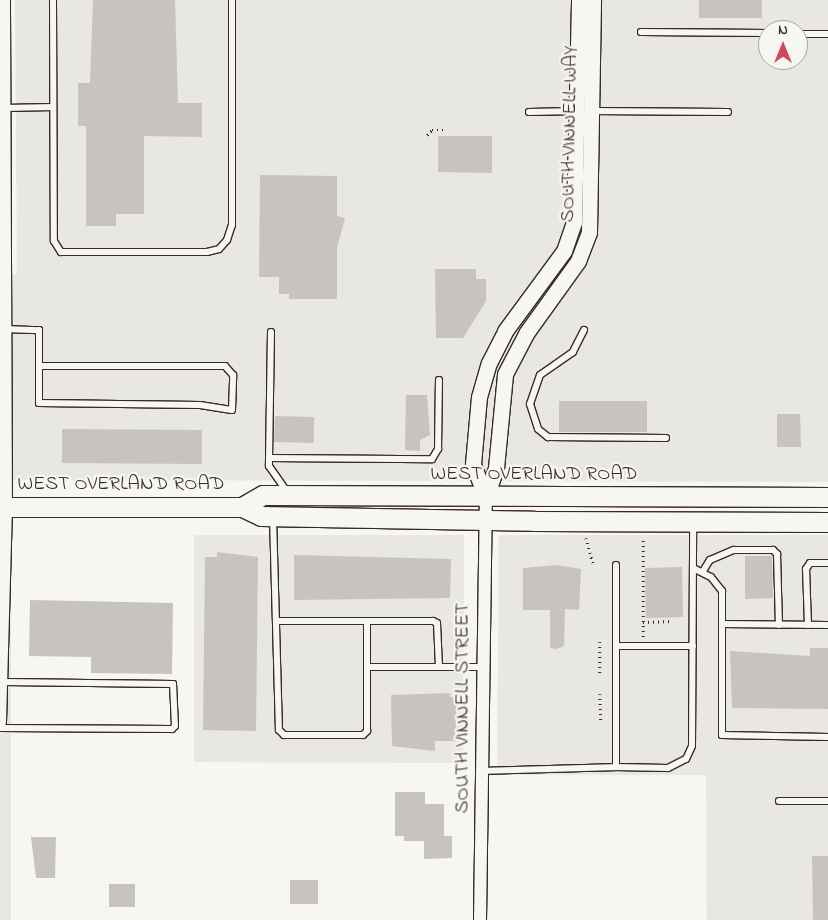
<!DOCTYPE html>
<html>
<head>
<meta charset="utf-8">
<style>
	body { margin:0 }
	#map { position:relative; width:828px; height:920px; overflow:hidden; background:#f6f6f2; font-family:"Indie Flower",sans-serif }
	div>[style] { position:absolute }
	.built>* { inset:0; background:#e8e7e2 }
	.building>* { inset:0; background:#c8c3be }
	.path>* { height:2.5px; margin-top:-1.25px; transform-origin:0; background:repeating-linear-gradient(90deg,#3b2a1e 0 1px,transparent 0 5px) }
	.roads { filter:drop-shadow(1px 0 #3b2a1e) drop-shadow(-1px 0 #3b2a1e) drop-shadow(0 1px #3b2a1e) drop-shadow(0 -1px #3b2a1e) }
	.service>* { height:6px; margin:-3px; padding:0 3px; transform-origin:3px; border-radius:3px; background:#f6f6f2 }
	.minor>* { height:12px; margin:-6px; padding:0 6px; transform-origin:6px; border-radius:6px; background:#f6f6f2 }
	.tertiary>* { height:15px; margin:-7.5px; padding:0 7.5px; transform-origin:7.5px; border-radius:7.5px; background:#f6f6f2 }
	.primary>* { height:19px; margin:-9.5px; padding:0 9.5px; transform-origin:9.5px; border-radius:9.5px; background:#f6f6f2 }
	span { translate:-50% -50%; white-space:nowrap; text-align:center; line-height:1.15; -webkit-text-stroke:4.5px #f6f6f2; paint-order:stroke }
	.street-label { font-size:20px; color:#3b2a1e }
	.north { position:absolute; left:758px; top:20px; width:50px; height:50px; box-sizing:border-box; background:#f6f6f2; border:1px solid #aba49d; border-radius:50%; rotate:0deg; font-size:14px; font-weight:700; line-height:20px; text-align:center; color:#3b2a1e }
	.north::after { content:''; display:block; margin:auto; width:18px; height:22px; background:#d1495b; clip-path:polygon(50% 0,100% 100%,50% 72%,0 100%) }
</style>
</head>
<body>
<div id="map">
	<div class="built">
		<i style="clip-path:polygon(evenodd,15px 0,828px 0,828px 482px,0 480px,0 275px,17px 274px,15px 0,768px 30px,798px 30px,798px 60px,768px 60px,768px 30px)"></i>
		<i style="clip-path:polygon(0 535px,11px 535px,11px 920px,0 920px)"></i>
		<i style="clip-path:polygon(194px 535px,464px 535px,463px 763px,194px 762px)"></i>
		<i style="clip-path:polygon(499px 535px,828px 535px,828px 920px,707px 920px,706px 775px,497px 775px)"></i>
	</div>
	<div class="building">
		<i style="clip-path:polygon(93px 0,175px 0,178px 103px,202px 103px,202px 137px,144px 136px,144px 214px,116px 214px,116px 226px,86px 226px,86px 126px,78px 126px,78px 83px,90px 83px)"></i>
		<i style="clip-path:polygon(699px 0,762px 0,762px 18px,699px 18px)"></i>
		<i style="clip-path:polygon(438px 136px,492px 136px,492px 173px,438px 172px)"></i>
		<i style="clip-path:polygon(260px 175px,337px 176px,337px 216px,345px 218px,337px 248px,337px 299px,289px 299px,289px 294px,279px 294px,279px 277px,259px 277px)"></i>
		<i style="clip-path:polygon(435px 269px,476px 269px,476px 279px,486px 279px,486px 301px,463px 338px,436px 338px)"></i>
		<i style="clip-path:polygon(406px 395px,427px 395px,430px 435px,420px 440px,420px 451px,405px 450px)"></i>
		<i style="clip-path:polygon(559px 401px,647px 401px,647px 432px,559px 432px)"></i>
		<i style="clip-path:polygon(777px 414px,800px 414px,801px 447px,777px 447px)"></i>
		<i style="clip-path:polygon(275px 416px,314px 417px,314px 443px,274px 442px)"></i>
		<i style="clip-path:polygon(62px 429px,202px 430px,202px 464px,62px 463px)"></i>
		<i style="clip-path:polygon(217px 552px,258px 557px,256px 731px,203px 730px,205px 557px,217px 557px)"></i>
		<i style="clip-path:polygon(294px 555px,451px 559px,450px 598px,294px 600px)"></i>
		<i style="clip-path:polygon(745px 556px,772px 556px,773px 598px,745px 599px)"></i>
		<i style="clip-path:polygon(557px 565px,581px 569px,579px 610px,565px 609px,564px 646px,556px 649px,550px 648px,550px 610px,523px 610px,523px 568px)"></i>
		<i style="clip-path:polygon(682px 567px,683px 617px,646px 618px,645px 568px)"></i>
		<i style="clip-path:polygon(30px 600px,173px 603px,172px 674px,91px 673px,91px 657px,29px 656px)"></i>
		<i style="clip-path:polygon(810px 648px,828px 648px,828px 709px,732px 708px,730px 651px,810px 656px)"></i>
		<i style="clip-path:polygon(450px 693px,450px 697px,456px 697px,456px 741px,435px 741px,435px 751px,392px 746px,391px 695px)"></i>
		<i style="clip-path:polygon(395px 792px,425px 792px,425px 804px,444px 804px,444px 836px,452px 836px,452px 858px,424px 859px,424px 841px,404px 841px,404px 836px,395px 836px)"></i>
		<i style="clip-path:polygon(31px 837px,56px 837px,55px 878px,36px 878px)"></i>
		<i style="clip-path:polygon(812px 856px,828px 856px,828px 920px,813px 920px)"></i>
		<i style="clip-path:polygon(290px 880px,318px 880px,318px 904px,290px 904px)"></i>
		<i style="clip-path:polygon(109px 884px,135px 884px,135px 907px,109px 907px)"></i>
	</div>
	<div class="path">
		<i style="left:427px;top:135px;width:7px;rotate:-45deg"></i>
		<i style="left:432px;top:130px;width:15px"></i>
		<i style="left:586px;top:538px;width:26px;rotate:74deg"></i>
		<i style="left:643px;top:622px;width:30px;rotate:-2deg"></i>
		<i style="left:643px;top:637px;width:100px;rotate:-90deg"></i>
		<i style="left:600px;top:642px;width:33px;rotate:90deg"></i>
		<i style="left:600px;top:694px;width:27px;rotate:88deg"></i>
	</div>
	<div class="roads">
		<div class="service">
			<i style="left:53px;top:0;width:241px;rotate:89.8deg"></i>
			<i style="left:54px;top:241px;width:13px;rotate:58deg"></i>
			<i style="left:61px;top:252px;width:146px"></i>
			<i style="left:207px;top:252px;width:12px;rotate:-14deg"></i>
			<i style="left:219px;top:249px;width:12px;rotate:-48deg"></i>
			<i style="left:227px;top:240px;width:16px;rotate:-72deg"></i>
			<i style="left:232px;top:225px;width:225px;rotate:-90deg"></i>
			<i style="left:641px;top:32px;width:127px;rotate:0.5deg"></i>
			<i style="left:798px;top:34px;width:30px"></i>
			<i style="left:4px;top:108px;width:49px;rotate:-1.2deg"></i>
			<i style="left:591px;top:111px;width:137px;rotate:0.4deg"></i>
			<i style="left:529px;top:112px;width:47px;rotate:-1.2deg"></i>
			<i style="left:4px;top:329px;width:35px;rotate:2deg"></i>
			<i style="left:39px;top:330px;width:73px;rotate:90deg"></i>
			<i style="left:39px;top:403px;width:161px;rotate:0.7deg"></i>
			<i style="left:200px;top:405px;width:32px;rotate:9deg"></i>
			<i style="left:232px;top:410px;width:35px;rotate:-88deg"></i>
			<i style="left:233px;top:375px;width:12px;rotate:-132deg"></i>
			<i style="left:225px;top:366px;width:185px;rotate:180deg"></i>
			<i style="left:584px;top:330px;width:25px;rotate:117deg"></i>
			<i style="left:573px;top:352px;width:40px;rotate:145.1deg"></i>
			<i style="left:540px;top:375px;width:31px;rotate:109deg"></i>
			<i style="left:530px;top:404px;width:26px;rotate:72deg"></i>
			<i style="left:538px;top:429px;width:13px;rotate:39deg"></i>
			<i style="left:548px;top:437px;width:118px;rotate:0.5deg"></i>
			<i style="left:271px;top:332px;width:134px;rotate:90.9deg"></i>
			<i style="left:269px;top:466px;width:32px;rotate:55deg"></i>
			<i style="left:269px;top:458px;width:163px;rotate:0.4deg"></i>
			<i style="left:432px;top:459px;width:12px;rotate:-59deg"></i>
			<i style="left:438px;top:449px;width:69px;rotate:-89.2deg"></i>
			<i style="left:273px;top:517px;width:213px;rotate:88.4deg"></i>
			<i style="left:279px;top:730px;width:7px;rotate:45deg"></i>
			<i style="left:284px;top:735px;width:79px"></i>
			<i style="left:363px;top:735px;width:6px;rotate:-45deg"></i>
			<i style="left:367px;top:731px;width:64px;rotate:-90deg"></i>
			<i style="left:367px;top:667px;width:114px"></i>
			<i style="left:693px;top:568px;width:20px;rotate:27deg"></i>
			<i style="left:711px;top:577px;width:18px;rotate:52deg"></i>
			<i style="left:722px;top:591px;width:144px;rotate:90deg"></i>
			<i style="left:722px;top:735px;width:106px;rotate:1.1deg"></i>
			<i style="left:703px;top:571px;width:13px;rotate:-58deg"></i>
			<i style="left:710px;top:560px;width:26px;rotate:-23deg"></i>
			<i style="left:734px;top:550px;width:39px"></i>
			<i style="left:773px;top:550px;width:6px;rotate:45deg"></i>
			<i style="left:777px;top:554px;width:71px;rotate:88.4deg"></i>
			<i style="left:276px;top:621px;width:157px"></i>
			<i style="left:433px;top:621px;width:4px;rotate:27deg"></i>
			<i style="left:437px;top:623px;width:44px;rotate:87.4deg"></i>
			<i style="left:722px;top:624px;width:106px;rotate:0.5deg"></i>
			<i style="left:808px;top:625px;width:56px;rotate:-92deg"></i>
			<i style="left:806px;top:569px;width:7px;rotate:-56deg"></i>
			<i style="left:810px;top:563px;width:18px"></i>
			<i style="left:616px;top:646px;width:77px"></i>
			<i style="left:367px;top:667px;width:46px;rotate:-90deg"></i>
			<i style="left:0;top:728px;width:172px;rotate:0.3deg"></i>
			<i style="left:172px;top:729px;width:4px;rotate:-45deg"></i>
			<i style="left:175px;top:726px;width:42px;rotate:-92.7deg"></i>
			<i style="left:173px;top:684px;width:169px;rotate:-179.3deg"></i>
			<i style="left:616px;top:767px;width:52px;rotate:1.1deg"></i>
			<i style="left:668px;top:768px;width:20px;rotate:-27deg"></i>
			<i style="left:686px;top:759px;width:14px;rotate:-65deg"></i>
			<i style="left:692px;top:746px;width:223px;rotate:-89.7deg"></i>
			<i style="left:482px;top:771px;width:134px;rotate:-1.7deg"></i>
			<i style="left:616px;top:767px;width:202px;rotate:-90deg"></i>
			<i style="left:779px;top:801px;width:49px"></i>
		</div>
		<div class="minor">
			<i style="left:0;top:722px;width:215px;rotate:-88.4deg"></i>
			<i style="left:6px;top:507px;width:507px;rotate:-90.23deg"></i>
			<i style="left:480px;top:920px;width:423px;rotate:-89.2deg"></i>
		</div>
		<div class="tertiary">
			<i style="left:486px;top:497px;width:35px;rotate:-112deg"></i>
			<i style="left:473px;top:464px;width:67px;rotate:-84.9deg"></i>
			<i style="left:479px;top:397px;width:35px;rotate:-74deg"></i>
			<i style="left:489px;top:363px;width:36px;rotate:-63deg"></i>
			<i style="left:505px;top:331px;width:99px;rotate:-53.6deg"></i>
			<i style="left:564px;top:251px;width:31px;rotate:-71deg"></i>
			<i style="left:574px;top:222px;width:222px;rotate:-88.7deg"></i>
			<i style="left:486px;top:497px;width:31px;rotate:-71deg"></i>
			<i style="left:496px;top:468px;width:94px;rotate:-84.5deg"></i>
			<i style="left:505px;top:374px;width:47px;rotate:-62.4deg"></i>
			<i style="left:527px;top:332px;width:87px;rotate:-54.3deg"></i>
			<i style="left:578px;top:261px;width:31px;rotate:-69deg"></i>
			<i style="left:589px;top:232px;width:232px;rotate:-89deg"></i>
		</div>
		<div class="primary">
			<i style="left:0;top:507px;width:242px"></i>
			<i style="left:242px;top:507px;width:21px;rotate:25deg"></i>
			<i style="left:261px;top:516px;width:273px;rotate:1deg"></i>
			<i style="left:534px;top:521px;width:294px;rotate:0.2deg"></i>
			<i style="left:242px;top:507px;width:24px;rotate:-30deg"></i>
			<i style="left:263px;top:495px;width:565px;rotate:0.2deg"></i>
		</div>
	</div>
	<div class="street-label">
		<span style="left:570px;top:134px;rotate:-89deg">SOUTH VINNELL WAY</span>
		<span style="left:534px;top:474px">WEST OVERLAND ROAD</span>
		<span style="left:121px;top:484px">WEST OVERLAND ROAD</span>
		<span style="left:463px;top:708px;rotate:-90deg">SOUTH VINNELL STREET</span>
	</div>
	<div class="north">N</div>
</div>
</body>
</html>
